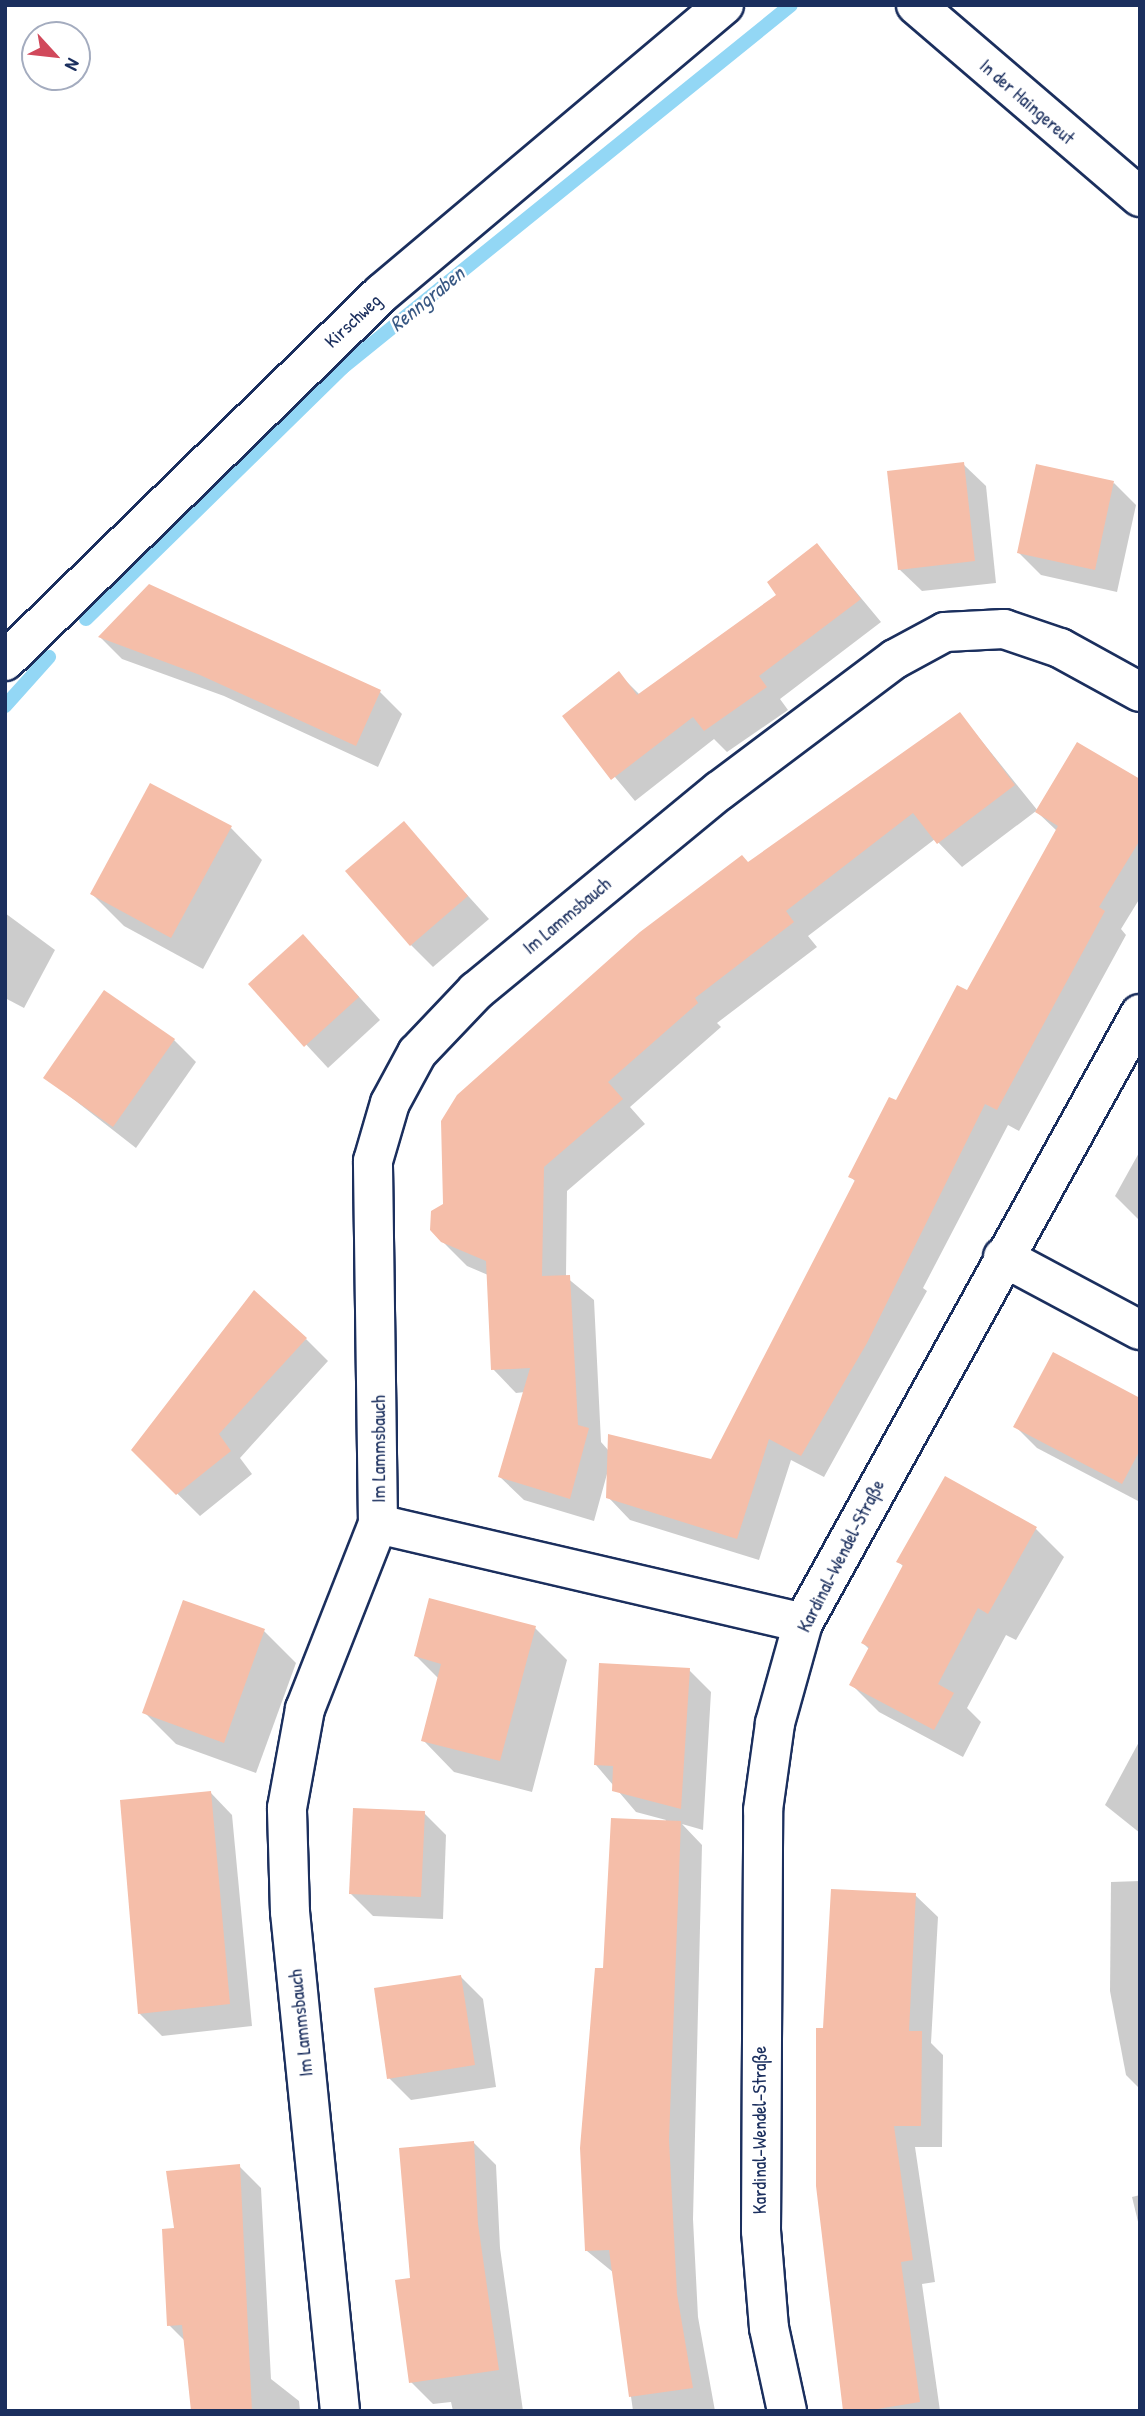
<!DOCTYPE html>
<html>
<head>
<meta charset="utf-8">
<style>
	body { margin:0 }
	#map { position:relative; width:1145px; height:2416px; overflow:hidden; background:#fff; font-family:"Patrick Hand",sans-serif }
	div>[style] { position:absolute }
	.shadow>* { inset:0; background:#0003 }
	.stream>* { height:14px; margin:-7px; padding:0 7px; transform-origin:7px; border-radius:7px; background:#93d7f5 }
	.building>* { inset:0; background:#f5bea9 }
	.roads { filter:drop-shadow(2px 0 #1b2f5e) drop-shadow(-2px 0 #1b2f5e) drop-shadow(0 2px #1b2f5e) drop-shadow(0 -2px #1b2f5e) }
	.minor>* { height:38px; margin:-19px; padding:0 19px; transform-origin:19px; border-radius:19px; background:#fff }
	span { translate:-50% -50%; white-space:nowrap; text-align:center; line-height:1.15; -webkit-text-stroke:5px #fff; paint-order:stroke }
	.street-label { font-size:19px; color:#1b2f5e }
	.water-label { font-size:21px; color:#395984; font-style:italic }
	.frame { position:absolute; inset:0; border:7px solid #1b2f5e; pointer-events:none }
	.north { position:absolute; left:21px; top:21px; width:70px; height:70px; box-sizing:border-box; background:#fff; border:2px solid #a4acbf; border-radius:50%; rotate:117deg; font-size:19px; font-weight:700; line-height:28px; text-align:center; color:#1b2f5e }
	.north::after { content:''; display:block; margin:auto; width:24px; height:32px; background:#d1495b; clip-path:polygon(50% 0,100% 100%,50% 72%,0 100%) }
</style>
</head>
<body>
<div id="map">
	<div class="shadow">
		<i style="clip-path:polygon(963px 464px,986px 486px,996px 583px,922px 591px,899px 569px)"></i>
		<i style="clip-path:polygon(1114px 483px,1136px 505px,1117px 592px,1041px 575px,1019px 553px)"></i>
		<i style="clip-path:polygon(817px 545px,881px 622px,780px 699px,788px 710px,727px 752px,714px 739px,635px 801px,564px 716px,619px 674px,640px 695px,779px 595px)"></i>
		<i style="clip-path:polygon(100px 637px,380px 692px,402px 714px,378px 767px,224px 696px,122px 659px)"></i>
		<i style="clip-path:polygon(evenodd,960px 714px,1038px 811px,1140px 782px,1140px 898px,1121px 929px,1126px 935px,1019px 1131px,1008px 1125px,923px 1288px,927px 1291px,824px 1477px,791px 1460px,759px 1560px,630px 1520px,608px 1497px,607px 1474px,594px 1521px,524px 1500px,500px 1477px,525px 1392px,516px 1393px,493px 1369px,488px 1275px,467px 1266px,442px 1241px,444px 1205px,749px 864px,960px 714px,1036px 811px,1057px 831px,968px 992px,850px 1176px,856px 1182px,712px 1461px,609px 1451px,601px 1442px,594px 1300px,566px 1277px,567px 1191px,645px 1124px,630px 1107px,721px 1027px,717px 1023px,817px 947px,808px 936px,935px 839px,962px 867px,1036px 811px)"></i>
		<i style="clip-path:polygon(403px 824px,489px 919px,433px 967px,411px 945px)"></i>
		<i style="clip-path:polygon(231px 828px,262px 860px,203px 969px,124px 926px,92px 894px)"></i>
		<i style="clip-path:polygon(5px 913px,55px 950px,24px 1008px,5px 998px)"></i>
		<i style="clip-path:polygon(325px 959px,380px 1020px,328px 1068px,250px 984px)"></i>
		<i style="clip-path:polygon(174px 1040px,196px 1062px,136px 1148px,45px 1077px)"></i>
		<i style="clip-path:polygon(1140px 1151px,1140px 1221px,1115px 1196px)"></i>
		<i style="clip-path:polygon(306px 1339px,328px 1361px,240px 1458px,252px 1474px,200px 1516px,133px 1450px)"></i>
		<i style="clip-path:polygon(1140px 1400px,1140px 1502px,1037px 1448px,1015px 1426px)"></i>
		<i style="clip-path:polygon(1036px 1529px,1064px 1557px,1016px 1640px,1006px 1635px,967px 1708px,981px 1722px,963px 1757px,879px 1712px,851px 1684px,869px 1649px,863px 1643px,904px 1567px,898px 1561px)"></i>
		<i style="clip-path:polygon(535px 1628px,567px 1660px,532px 1792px,454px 1772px,423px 1740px,439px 1679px,416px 1656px)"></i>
		<i style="clip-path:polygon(264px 1631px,296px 1663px,256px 1773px,176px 1744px,144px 1712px)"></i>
		<i style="clip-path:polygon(689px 1670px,711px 1692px,703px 1830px,682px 1824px,702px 1845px,693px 2219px,698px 2317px,715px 2411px,633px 2411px,614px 2273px,587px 2251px,605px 1970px,666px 1820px,636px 1812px,596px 1765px)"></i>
		<i style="clip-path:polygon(1140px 1740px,1140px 1833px,1105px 1805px)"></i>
		<i style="clip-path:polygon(210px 1792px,232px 1815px,252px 2026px,162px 2036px,140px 2014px)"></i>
		<i style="clip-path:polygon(424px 1813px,446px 1835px,443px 1919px,373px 1916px,351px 1894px)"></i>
		<i style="clip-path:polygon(1140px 1881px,1140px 2089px,1126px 2075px,1110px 1991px,1111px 1882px)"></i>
		<i style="clip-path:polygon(915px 1895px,938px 1917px,931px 2043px,943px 2055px,942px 2147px,915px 2147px,935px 2282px,922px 2284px,940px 2411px,845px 2411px,825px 2030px)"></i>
		<i style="clip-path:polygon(461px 1977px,483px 1999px,496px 2087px,411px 2100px,389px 2078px)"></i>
		<i style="clip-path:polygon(474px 2143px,496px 2165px,500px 2248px,523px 2411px,453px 2411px,451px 2402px,433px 2404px,411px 2382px,412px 2279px)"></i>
		<i style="clip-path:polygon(239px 2166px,261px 2188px,271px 2379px,299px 2401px,300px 2411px,193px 2411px,186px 2342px,169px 2325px,176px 2230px)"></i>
		<i style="clip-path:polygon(1140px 2195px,1140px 2230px,1132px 2197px)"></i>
	</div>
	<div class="stream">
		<i style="left:86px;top:619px;width:359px;rotate:-44.4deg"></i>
		<i style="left:342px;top:368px;width:577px;rotate:-38.95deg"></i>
		<i style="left:5px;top:706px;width:66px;rotate:-48.1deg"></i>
	</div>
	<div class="building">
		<i style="clip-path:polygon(964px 462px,975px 561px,898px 570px,887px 471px)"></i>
		<i style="clip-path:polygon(1036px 464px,1114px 481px,1095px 570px,1017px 553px)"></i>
		<i style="clip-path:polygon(817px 543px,861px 599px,759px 676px,767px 687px,704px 731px,693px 717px,611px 780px,562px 716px,619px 671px,637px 695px,776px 595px,767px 582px)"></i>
		<i style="clip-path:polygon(149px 584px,381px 690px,356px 746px,200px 675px,98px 637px)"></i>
		<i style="clip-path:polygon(960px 712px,1015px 785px,937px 844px,913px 813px,786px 911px,794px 922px,695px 998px,698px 1003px,608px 1082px,623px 1099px,544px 1167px,542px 1276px,570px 1275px,578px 1425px,589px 1428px,570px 1499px,498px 1477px,530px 1368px,491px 1370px,486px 1261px,441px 1242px,430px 1230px,431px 1211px,443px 1204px,441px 1121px,457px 1095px,640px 932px,742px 855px,748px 862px)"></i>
		<i style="clip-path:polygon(1077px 742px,1140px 779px,1140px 840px,1099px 907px,1105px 911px,997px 1110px,985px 1104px,867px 1343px,801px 1456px,769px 1439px,737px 1539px,606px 1498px,608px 1434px,711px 1459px,855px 1180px,848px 1177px,889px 1097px,896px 1100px,957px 985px,967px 990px,1058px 826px,1035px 812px)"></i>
		<i style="clip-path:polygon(150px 783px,232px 826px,171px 938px,90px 894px)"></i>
		<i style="clip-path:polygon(404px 821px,468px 896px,410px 946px,345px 871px)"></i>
		<i style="clip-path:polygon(303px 934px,359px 997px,304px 1047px,248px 984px)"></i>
		<i style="clip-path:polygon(104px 990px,175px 1039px,113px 1127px,43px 1078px)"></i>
		<i style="clip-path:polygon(254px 1290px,307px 1338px,219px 1434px,231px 1451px,176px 1495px,131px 1450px)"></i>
		<i style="clip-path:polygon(1053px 1352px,1140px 1398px,1140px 1450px,1122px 1484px,1013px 1427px)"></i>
		<i style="clip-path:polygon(945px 1476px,1037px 1527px,988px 1614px,978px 1608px,938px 1684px,954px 1693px,934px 1730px,849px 1685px,869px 1647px,861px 1643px,903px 1565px,896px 1562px)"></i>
		<i style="clip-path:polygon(429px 1598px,536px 1626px,500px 1761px,421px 1741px,441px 1664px,414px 1656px)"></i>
		<i style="clip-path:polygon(183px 1600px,265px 1629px,224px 1743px,142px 1713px)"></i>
		<i style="clip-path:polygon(599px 1663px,690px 1668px,681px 1809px,612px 1791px,613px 1766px,594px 1765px)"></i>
		<i style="clip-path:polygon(211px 1791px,230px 2004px,138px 2014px,120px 1800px)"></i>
		<i style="clip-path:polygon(353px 1808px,425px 1811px,421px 1897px,349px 1894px)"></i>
		<i style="clip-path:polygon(611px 1818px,681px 1821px,669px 2140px,677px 2294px,693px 2388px,629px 2397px,609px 2250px,585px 2251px,580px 2148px,595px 1968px,603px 1968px)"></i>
		<i style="clip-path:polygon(831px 1889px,916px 1893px,909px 2031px,922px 2031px,921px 2126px,894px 2126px,913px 2260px,901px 2262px,920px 2402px,865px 2411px,843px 2411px,816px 2186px,816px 2028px,823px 2028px)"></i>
		<i style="clip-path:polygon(461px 1975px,475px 2065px,387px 2079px,374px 1988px)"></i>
		<i style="clip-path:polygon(474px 2141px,478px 2224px,499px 2370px,409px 2383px,395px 2280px,410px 2278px,399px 2148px)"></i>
		<i style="clip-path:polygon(240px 2164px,252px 2411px,191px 2411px,182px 2325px,167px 2326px,162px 2229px,174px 2228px,166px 2171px)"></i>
	</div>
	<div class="roads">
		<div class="minor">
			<i style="left:916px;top:5px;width:295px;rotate:40.6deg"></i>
			<i style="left:5px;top:661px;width:527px;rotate:-44.31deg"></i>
			<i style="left:382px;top:293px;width:447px;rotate:-40.1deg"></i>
			<i style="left:1003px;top:1257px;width:155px;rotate:28.1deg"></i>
			<i style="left:378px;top:1524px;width:436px;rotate:13.1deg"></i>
			<i style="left:340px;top:2411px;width:501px;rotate:-95.72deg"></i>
			<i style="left:290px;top:1912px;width:104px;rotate:-91.7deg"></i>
			<i style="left:287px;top:1808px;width:101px;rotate:-79.7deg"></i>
			<i style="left:305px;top:1709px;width:199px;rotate:-68.5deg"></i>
			<i style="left:378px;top:1524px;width:363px;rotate:-90.8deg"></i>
			<i style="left:373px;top:1161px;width:60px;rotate:-73.7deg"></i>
			<i style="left:390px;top:1103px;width:57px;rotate:-61.6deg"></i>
			<i style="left:417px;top:1053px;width:86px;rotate:-46.4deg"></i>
			<i style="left:476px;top:991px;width:315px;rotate:-39.5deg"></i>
			<i style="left:719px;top:791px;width:220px;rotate:-36.9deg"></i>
			<i style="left:895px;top:659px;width:57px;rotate:-28.4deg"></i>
			<i style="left:945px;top:632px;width:59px;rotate:-2.9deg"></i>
			<i style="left:1004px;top:629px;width:59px;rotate:18.7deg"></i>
			<i style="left:1060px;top:648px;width:91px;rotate:28.8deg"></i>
			<i style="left:787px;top:2411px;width:85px;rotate:-102.2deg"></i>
			<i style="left:769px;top:2328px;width:97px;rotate:-94.7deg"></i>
			<i style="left:761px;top:2231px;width:421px;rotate:-89.7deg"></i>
			<i style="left:763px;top:1810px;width:88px;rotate:-82.1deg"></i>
			<i style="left:775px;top:1723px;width:104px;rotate:-74.4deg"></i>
			<i style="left:803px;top:1623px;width:696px;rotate:-61.04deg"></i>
		</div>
	</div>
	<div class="street-label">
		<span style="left:1027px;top:102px;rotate:41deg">In der Haingereut</span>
		<span style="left:353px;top:321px;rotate:-43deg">Kirschweg</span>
		<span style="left:567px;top:916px;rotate:-40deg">Im Lammsbauch</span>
		<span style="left:379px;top:1449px;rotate:-90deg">Im Lammsbauch</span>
		<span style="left:841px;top:1556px;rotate:-63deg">Kardinal-Wendel-Straße</span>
		<span style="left:301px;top:2023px;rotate:-96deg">Im Lammsbauch</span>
		<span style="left:760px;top:2130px;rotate:-90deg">Kardinal-Wendel-Straße</span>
	</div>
	<div class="water-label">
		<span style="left:427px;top:299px;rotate:-39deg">Renngraben</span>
	</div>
	<div class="frame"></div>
	<div class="north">N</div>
</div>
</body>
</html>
